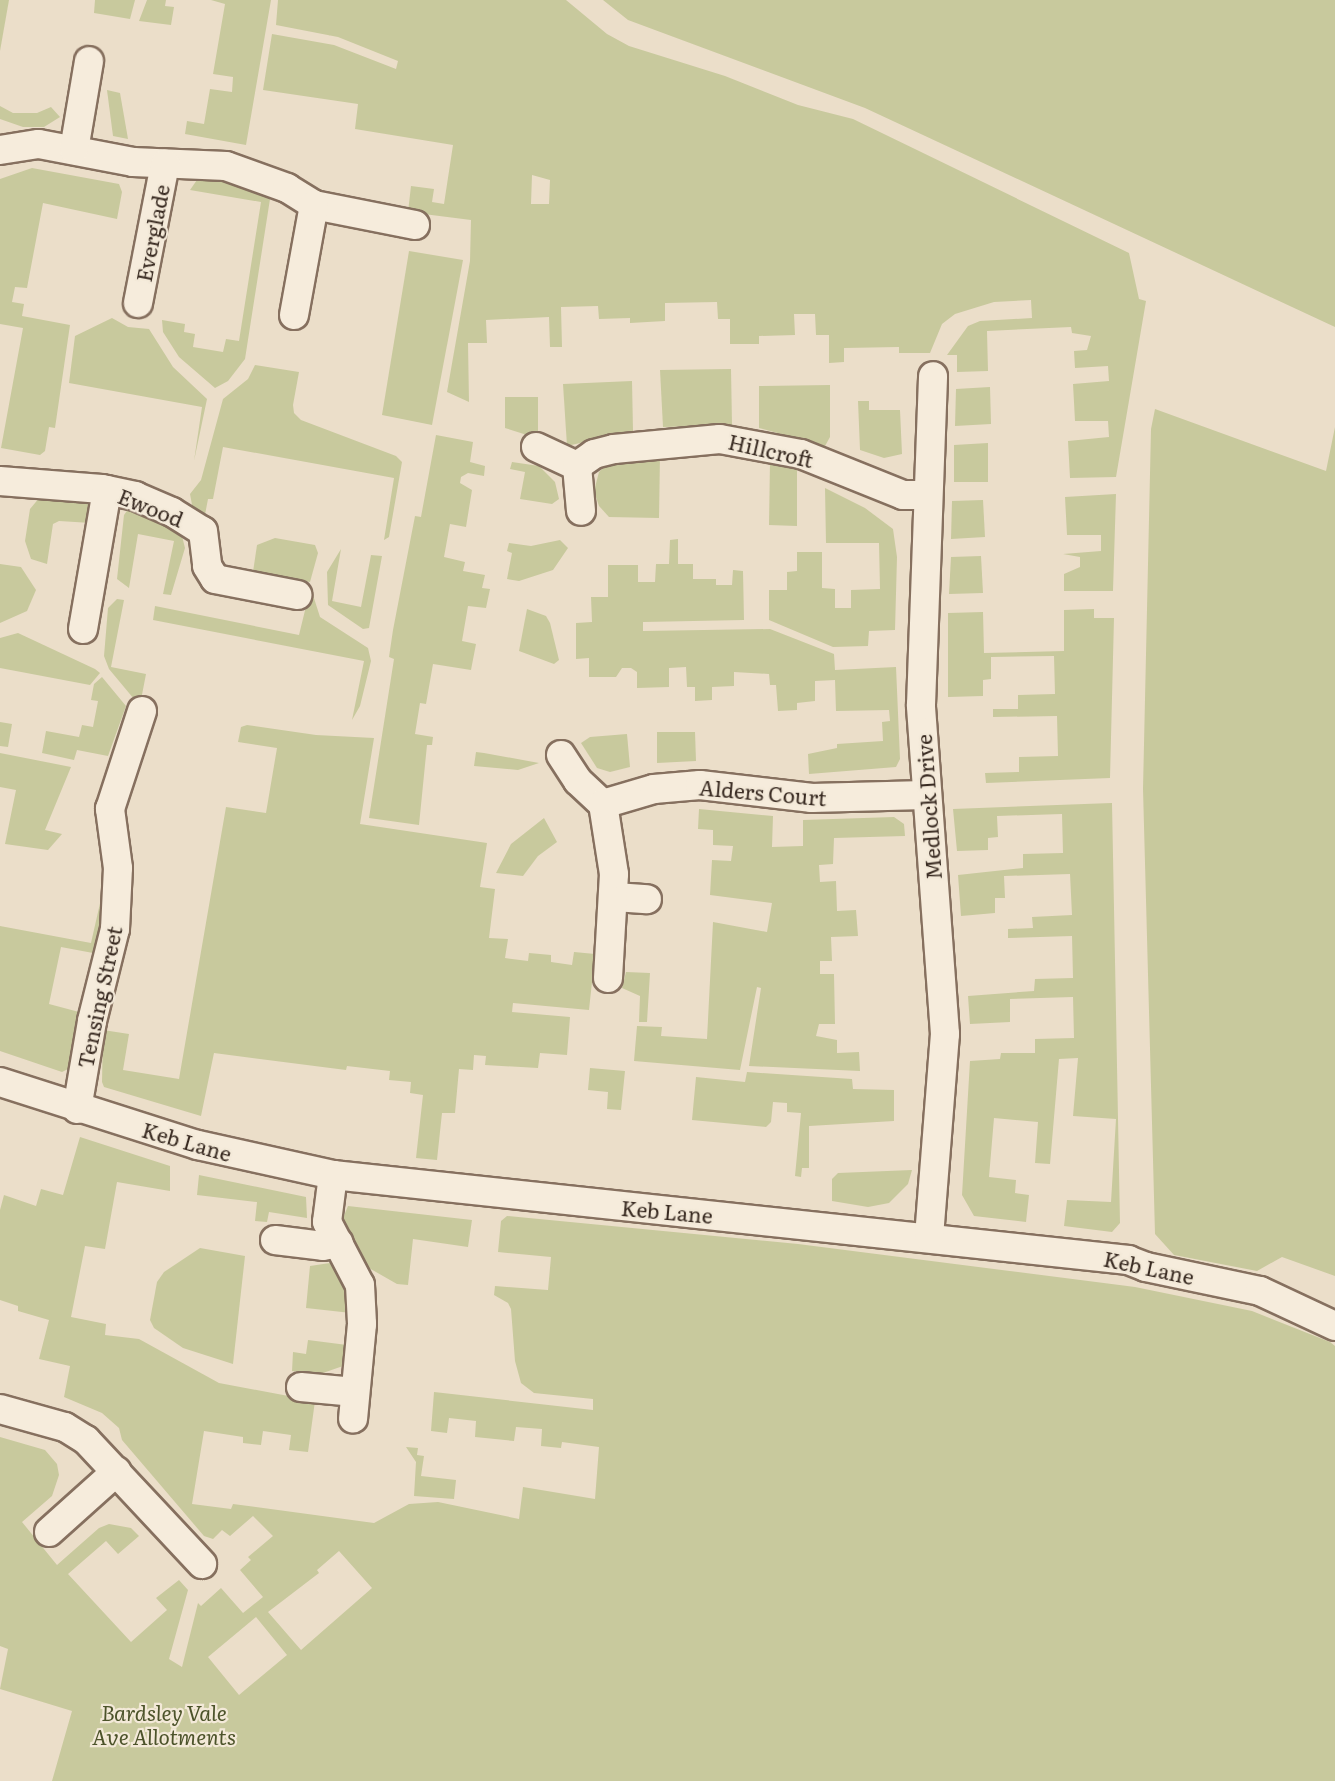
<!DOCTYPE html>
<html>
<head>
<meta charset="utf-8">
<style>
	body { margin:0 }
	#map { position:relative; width:1335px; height:1781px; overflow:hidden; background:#ebdec9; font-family:Literata,serif }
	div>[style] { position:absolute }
	.green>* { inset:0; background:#c8c99d }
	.roads { filter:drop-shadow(2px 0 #86705f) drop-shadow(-2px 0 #86705f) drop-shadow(0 2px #86705f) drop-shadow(0 -2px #86705f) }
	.minor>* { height:28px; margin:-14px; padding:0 14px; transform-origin:14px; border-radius:14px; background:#f6ecdc }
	span { translate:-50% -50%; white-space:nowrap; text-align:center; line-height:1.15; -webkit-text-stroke:4.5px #f3e9d8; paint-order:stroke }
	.street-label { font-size:21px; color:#382a21 }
	.park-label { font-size:21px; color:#4c532a; font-style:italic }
</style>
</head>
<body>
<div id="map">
	<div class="green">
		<i style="clip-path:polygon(0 0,9px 0,0 51px)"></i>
		<i style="clip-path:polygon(95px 0,135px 0,130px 19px,94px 13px)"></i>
		<i style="clip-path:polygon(147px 0,166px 0,165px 6px,174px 7px,171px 25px,139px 21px)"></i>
		<i style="clip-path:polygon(211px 0,271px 0,246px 145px,185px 134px,187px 121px,204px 124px,210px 89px,232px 92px,233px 77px,213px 74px,225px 4px)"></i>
		<i style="clip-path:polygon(evenodd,278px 0,566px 0,607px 34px,629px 46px,725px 76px,798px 105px,853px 119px,1129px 253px,1139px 299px,1146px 301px,1116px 477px,1070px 478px,1068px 441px,1109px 437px,1108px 421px,1075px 421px,1073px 384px,1109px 381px,1108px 366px,1075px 368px,1074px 351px,1087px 350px,1091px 336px,1072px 333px,1071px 327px,987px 331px,988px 371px,957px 372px,957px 355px,947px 355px,968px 326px,980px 321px,1032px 318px,1031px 300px,994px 302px,955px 314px,942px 324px,930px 353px,899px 353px,899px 347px,844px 348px,844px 362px,829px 363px,829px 335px,816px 335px,815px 314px,794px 314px,795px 335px,759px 336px,759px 344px,730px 344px,730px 319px,718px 319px,717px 302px,665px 303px,665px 321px,630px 323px,630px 318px,599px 319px,598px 306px,561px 307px,562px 347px,550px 347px,549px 317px,486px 320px,487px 343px,468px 343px,469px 402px,447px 392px,470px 261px,471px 220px,408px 212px,411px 186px,434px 189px,432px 202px,444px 204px,453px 145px,355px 129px,358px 104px,263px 90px,272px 34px,334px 45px,396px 69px,398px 61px,338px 37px,276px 25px,278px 0,532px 175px,550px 180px,549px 204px,531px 204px,532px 175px)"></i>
		<i style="clip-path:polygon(603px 0,1335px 0,1335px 327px,865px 108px,628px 20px)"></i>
		<i style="clip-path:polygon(107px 90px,120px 93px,128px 139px,113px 136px)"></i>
		<i style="clip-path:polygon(0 106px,13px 113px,37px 113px,51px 107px,60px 117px,44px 127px,23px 127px,0 119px)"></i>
		<i style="clip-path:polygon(32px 168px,119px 184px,122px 192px,117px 219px,43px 203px,27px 288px,15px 287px,12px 302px,24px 304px,22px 316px,70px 325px,55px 428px,49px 427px,45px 451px,40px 455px,1px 448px,23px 328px,0 324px,0 179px)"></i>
		<i style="clip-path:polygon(207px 175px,265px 192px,270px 199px,245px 359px,228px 381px,215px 388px,179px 357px,163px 332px,162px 320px,185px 324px,184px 332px,195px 334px,193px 347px,223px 352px,226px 339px,239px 341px,261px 202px,190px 190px,199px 177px)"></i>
		<i style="clip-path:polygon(409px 251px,463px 260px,432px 425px,382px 415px)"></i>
		<i style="clip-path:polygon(112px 318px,128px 327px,149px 329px,173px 367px,207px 399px,194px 461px,202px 407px,69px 383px,75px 336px)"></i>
		<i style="clip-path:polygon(255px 365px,299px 372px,293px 405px,294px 413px,301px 420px,396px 456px,402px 462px,389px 537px,384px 540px,394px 478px,223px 447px,213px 499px,208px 499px,204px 520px,193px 510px,190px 494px,201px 480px,223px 399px,248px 379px)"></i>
		<i style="clip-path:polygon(731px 369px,732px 425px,663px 427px,660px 370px)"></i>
		<i style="clip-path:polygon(632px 381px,633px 431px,567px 446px,563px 384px)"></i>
		<i style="clip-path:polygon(830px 385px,830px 437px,825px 446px,759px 428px,759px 386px)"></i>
		<i style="clip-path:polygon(990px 387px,991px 424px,955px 426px,956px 389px)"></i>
		<i style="clip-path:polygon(505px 397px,538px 397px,538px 432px,527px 435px,505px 428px)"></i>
		<i style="clip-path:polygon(858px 401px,869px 401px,869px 410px,900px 410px,902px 454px,884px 458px,860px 450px)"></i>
		<i style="clip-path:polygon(1155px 409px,1326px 471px,1335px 427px,1335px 1276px,1282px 1257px,1257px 1271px,1174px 1255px,1155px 1234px,1143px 789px,1151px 429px)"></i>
		<i style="clip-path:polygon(436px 435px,473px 442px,470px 462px,485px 466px,484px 476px,468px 473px,461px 477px,460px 483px,472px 490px,466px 527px,450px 524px,444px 557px,465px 562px,463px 571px,485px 575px,482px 588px,490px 589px,486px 608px,468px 606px,462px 641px,476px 644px,471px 670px,433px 664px,426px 704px,420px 703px,415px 734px,433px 737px,432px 745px,427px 745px,419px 825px,369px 818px,394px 659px,389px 657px,393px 630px,415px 516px,421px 517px)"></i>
		<i style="clip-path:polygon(988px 443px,988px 482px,954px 482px,954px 445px)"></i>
		<i style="clip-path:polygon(660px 455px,659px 518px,609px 517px,599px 506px,594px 491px,599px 472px,606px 465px)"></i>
		<i style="clip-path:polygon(770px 461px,797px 469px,797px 526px,769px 525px)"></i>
		<i style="clip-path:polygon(512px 462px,539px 466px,555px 482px,559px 499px,552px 504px,520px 499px,525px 472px,510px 469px)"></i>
		<i style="clip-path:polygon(825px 488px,865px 508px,893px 529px,897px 557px,895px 630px,869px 631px,868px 646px,833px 647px,769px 620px,769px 590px,787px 590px,787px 572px,797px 571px,797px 552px,822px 552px,822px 588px,835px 589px,835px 608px,851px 608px,851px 590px,880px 589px,879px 543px,826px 543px)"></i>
		<i style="clip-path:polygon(1116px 494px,1113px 591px,1064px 591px,1064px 574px,1080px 567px,1080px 557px,1063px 554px,1101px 551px,1101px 535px,1067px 535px,1065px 497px)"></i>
		<i style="clip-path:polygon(40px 497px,89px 500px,93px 504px,91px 523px,59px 521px,53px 524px,47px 564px,31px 559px,25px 541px,30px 509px)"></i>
		<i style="clip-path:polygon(983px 500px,985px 537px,951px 539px,952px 501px)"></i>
		<i style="clip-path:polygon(129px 508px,179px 524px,185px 548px,171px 595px,163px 594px,174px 541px,138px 534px,129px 588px,117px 579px,124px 515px)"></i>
		<i style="clip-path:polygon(275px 538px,315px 545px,318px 553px,310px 582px,253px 572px,257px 545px)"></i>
		<i style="clip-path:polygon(678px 539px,678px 564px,693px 564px,693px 579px,716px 579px,716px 585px,732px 585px,733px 570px,743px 571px,744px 620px,643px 622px,643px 631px,770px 629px,834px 654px,835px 670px,896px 667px,900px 759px,896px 767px,809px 774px,808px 754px,837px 748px,837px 744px,883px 741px,882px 722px,890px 721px,889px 710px,836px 711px,835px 680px,815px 681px,815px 701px,797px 703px,797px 710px,778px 711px,776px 685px,770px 685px,769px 674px,734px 672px,734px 686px,712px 687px,712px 700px,695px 701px,695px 687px,687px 687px,686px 667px,669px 668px,669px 687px,637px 688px,637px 672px,631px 668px,622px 668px,616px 677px,589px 677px,589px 658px,576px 659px,576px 623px,592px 622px,591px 597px,608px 597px,608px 565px,638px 565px,638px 582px,655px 582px,656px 564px,669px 564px,670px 540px)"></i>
		<i style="clip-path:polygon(560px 540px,568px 548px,553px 570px,519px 581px,507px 579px,512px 553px,507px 551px,509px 543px,531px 546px)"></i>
		<i style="clip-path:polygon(341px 549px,332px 601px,361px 607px,371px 555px,382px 556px,369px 628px,363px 629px,328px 605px,327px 572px)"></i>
		<i style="clip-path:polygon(981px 556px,983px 593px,949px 594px,951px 557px)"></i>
		<i style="clip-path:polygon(0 564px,21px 567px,36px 590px,27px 611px,0 623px)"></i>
		<i style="clip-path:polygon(309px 594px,313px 595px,320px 617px,368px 648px,371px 661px,360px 706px,352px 720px,364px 661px,153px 620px,155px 606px,299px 635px)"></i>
		<i style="clip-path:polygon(117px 599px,124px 600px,111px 667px,146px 674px,141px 700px,134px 699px,109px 669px,104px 656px,108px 608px)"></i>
		<i style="clip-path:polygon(527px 609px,546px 616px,550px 623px,559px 660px,554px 664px,519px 651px)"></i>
		<i style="clip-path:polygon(1094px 609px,1094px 618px,1114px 618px,1110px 778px,986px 783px,985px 773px,1019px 772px,1019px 757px,1058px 756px,1057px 716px,993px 717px,993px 709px,1018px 709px,1018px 695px,1055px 694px,1054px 656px,991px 657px,991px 679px,983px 680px,983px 696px,948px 697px,948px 613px,983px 612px,984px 653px,1064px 651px,1064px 610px)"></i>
		<i style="clip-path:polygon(18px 633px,95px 669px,100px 673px,90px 685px,0 668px,0 638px)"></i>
		<i style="clip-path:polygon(102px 677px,126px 706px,108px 756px,77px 750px,74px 760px,42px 753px,46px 731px,79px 737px,82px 725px,93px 727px,98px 701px,91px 700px,94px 684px)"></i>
		<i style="clip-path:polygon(0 722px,12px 724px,8px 747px,0 746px)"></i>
		<i style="clip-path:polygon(247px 725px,316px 735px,374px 738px,360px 824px,487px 843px,480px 887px,495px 889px,489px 938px,508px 939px,505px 958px,528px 961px,529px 953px,551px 955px,551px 962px,572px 965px,574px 952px,595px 954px,589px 1010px,513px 1003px,512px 1012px,570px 1017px,567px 1055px,540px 1053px,538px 1068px,485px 1065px,486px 1056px,474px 1055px,473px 1070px,459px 1069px,455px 1113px,442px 1113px,437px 1160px,416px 1158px,423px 1095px,410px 1093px,411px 1082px,389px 1080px,390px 1071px,347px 1066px,346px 1070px,214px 1053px,201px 1116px,104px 1087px,102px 1082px,103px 1030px,129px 1034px,123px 1070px,179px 1079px,226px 807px,266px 813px,277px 748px,238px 742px,241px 727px)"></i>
		<i style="clip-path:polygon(657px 732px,695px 732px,696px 761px,657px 763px)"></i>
		<i style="clip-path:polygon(627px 734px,630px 767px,610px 772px,597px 768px,581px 743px,590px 737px)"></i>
		<i style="clip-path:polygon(476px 752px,484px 753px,539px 763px,518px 770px,474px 766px)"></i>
		<i style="clip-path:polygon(0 753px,71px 767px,45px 830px,62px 834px,48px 850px,5px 844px,16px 790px,0 787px)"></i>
		<i style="clip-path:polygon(1112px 803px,1120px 1223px,1112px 1232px,1064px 1226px,1067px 1200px,1111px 1202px,1116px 1119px,1073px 1116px,1078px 1058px,1059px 1059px,1050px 1164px,1035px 1163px,1038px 1122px,994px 1118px,989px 1177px,1016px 1180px,1015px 1193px,1029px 1195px,1026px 1222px,974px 1216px,962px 1195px,970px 1061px,1000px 1059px,1001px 1053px,1035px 1053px,1035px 1039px,1074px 1038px,1073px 997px,1010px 999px,1010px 1022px,970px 1024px,968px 996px,1034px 991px,1035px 979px,1073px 978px,1072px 936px,1008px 938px,1008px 929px,1033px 928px,1032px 917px,1072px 915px,1070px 874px,1004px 876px,1005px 898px,995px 898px,995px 913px,961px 916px,958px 875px,1023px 868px,1023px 854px,1063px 853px,1062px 814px,997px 816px,998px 837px,988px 838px,988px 850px,957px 851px,953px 809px)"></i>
		<i style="clip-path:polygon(699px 809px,773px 816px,772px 847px,803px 846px,803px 820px,894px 817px,904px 824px,905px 836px,834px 838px,833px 864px,819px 865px,820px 882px,836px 881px,837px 911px,856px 910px,858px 936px,831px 937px,832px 961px,820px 961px,820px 974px,834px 974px,835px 1024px,819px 1024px,816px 1036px,837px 1040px,837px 1053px,859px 1052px,860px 1071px,749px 1066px,761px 988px,757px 987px,740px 1070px,634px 1061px,637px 1026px,662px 1027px,661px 1036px,707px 1039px,713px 922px,767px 932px,772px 903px,710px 895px,712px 860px,731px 861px,733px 846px,713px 845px,713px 830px,698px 829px)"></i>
		<i style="clip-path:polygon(544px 818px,557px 842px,538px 856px,523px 876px,496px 873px,511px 844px)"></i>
		<i style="clip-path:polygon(103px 890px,108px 891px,93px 953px,61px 947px,49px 1004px,79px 1012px,85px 1019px,72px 1067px,62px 1072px,0 1051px,0 926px,91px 943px)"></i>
		<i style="clip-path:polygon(626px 972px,650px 973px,647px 1022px,639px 1022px,640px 996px,622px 988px)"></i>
		<i style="clip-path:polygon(590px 1068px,625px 1071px,621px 1110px,607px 1109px,608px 1092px,588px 1090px)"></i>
		<i style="clip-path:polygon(747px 1072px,852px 1079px,853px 1089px,894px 1090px,894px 1121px,809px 1126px,809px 1168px,802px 1168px,801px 1177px,795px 1176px,801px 1113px,787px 1112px,787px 1103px,773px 1102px,771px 1122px,766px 1127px,692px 1120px,696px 1077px,745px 1082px)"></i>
		<i style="clip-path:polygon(evenodd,80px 1137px,170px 1166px,170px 1191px,117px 1182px,105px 1249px,85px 1246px,71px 1317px,106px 1324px,105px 1335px,139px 1339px,219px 1383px,315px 1401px,308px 1452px,289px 1450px,291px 1435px,263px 1431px,261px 1445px,243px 1443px,243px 1437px,204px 1431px,192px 1504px,231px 1509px,233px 1504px,374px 1523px,409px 1504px,438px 1502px,519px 1519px,523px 1487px,595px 1499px,599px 1447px,562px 1442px,561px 1448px,541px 1446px,542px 1429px,516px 1427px,514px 1441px,475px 1437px,476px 1421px,449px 1418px,447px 1433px,431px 1431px,434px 1392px,593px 1410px,593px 1399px,534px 1393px,521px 1383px,515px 1361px,511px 1309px,508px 1303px,494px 1295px,495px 1286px,548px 1290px,551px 1257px,498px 1252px,501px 1221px,507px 1216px,798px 1244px,1135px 1287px,1252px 1311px,1330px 1342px,1335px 1346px,1335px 1781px,52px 1781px,72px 1711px,0 1689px,8px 1649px,0 1646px,0 1437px,45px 1450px,57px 1464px,59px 1475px,52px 1496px,22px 1522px,57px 1565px,99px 1528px,109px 1524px,131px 1528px,139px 1536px,118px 1554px,106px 1541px,68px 1574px,131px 1642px,167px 1610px,156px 1598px,179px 1580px,188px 1590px,169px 1659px,182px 1667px,198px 1603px,201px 1606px,221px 1588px,243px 1613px,263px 1597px,240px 1570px,251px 1560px,248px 1557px,273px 1536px,253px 1516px,230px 1536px,222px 1530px,213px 1539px,204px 1536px,122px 1440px,119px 1428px,102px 1413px,64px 1397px,70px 1366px,39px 1359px,49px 1320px,18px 1311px,18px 1306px,0 1300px,0 1210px,4px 1195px,36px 1206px,41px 1189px,63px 1195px,80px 1137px,339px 1551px,372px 1588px,301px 1650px,268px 1612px,319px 1573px,317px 1570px,339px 1551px,80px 1137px,256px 1617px,287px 1655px,239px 1695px,208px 1657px,256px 1617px)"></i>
		<i style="clip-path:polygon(912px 1170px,908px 1184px,889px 1203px,868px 1207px,832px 1201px,832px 1179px,838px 1173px)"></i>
		<i style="clip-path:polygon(199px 1175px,306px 1197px,307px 1218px,269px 1212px,267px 1222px,255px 1221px,257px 1202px,197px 1195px)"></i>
		<i style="clip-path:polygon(348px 1206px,472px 1220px,468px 1247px,413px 1239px,408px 1285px,397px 1284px,369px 1268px,346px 1230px,343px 1218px)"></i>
		<i style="clip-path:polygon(200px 1248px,245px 1256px,233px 1364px,183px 1348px,154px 1328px,150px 1320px,157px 1282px,164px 1272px)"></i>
		<i style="clip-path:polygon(330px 1263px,347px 1287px,351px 1313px,306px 1308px,310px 1266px)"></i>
		<i style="clip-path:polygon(308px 1340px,347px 1345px,343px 1366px,320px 1374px,292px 1371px,293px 1352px,306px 1354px)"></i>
		<i style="clip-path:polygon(406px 1447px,418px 1448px,417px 1455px,424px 1456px,421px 1476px,456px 1480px,454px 1499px,414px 1496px,416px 1462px)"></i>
	</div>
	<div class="roads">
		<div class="minor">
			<i style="left:0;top:150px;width:39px;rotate:-9deg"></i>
			<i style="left:39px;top:144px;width:96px;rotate:10.8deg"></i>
			<i style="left:133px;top:162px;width:93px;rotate:2.5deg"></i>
			<i style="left:226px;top:166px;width:65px;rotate:19.8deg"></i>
			<i style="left:287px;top:188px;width:32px;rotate:32deg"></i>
			<i style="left:314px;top:205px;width:103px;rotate:11.2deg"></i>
			<i style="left:74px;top:150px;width:90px;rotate:-80.4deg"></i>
			<i style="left:138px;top:303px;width:142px;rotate:-79deg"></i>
			<i style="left:294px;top:315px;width:112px;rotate:-79.7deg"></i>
			<i style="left:536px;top:447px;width:45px;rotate:24.9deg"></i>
			<i style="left:577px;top:466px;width:21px;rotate:-35deg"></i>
			<i style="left:594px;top:454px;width:21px;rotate:-14deg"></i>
			<i style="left:614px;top:449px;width:106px;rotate:-5.4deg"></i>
			<i style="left:720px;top:439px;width:82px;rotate:10.5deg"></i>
			<i style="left:801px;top:454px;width:110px;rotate:21.9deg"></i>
			<i style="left:903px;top:495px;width:25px"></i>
			<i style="left:577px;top:466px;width:45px;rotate:84.9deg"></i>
			<i style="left:0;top:481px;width:102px;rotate:4.5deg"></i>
			<i style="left:102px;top:489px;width:34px;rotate:12deg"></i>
			<i style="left:135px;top:496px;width:40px;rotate:23.4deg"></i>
			<i style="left:172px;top:512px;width:36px;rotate:32deg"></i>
			<i style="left:203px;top:531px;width:35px;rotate:83deg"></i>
			<i style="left:207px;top:566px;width:15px;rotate:58deg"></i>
			<i style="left:215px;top:579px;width:84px;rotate:11deg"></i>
			<i style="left:83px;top:629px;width:141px;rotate:-80.2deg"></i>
			<i style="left:561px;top:755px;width:31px;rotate:57deg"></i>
			<i style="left:578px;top:781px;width:34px;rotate:43deg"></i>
			<i style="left:615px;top:897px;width:32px;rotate:4deg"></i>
			<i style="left:608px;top:978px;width:104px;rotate:-86.7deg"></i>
			<i style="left:614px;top:874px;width:71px;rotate:-98.9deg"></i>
			<i style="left:603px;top:804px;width:53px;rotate:-16.4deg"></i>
			<i style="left:654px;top:789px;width:46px;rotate:-5deg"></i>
			<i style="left:700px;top:785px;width:113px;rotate:6.6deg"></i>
			<i style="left:812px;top:798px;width:113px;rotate:-1.5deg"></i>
			<i style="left:0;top:1082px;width:208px;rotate:17.7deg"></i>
			<i style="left:198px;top:1145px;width:138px;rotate:12.5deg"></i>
			<i style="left:333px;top:1175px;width:800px;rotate:6.1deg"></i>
			<i style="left:1128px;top:1260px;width:19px;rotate:21deg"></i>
			<i style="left:1146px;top:1267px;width:116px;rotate:11.9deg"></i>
			<i style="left:1260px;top:1291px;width:83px;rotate:25deg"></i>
			<i style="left:77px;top:1109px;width:89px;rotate:-80.3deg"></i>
			<i style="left:92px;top:1021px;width:95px;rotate:-76deg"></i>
			<i style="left:115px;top:929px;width:61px;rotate:-87.2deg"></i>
			<i style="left:118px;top:868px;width:60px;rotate:-97.7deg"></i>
			<i style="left:110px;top:809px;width:103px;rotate:-71.9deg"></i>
			<i style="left:333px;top:1175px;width:47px;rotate:97.3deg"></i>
			<i style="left:327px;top:1222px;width:71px;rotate:62.4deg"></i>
			<i style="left:360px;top:1285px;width:39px;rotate:87deg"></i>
			<i style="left:362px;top:1324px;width:95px;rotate:95.4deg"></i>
			<i style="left:929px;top:1237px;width:204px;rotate:-85.5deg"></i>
			<i style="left:945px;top:1034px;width:330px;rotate:-94.2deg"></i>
			<i style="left:921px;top:705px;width:329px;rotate:-87.9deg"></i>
			<i style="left:275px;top:1240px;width:48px;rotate:7.1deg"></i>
			<i style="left:323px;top:1246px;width:16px;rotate:-11deg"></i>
			<i style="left:301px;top:1387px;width:54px;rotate:5.3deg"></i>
			<i style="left:0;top:1409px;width:67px;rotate:15.5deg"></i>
			<i style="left:65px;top:1427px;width:25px;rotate:32deg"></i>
			<i style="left:86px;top:1440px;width:170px;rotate:46.9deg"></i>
			<i style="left:49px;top:1532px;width:91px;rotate:-41.9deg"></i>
		</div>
	</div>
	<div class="street-label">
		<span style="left:152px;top:233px;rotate:-79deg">Everglade</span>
		<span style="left:771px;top:450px;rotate:13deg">Hillcroft</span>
		<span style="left:151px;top:507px;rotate:22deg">Ewood</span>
		<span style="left:763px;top:792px;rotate:5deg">Alders Court</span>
		<span style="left:928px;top:807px;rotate:-94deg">Medlock Drive</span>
		<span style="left:99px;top:997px;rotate:-78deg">Tensing Street</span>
		<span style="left:187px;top:1141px;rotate:16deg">Keb Lane</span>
		<span style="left:667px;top:1211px;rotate:5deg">Keb Lane</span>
		<span style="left:1149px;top:1267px;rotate:12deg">Keb Lane</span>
	</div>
	<div class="park-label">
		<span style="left:164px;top:1724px">Bardsley Vale<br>Ave Allotments</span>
	</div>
</div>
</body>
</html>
